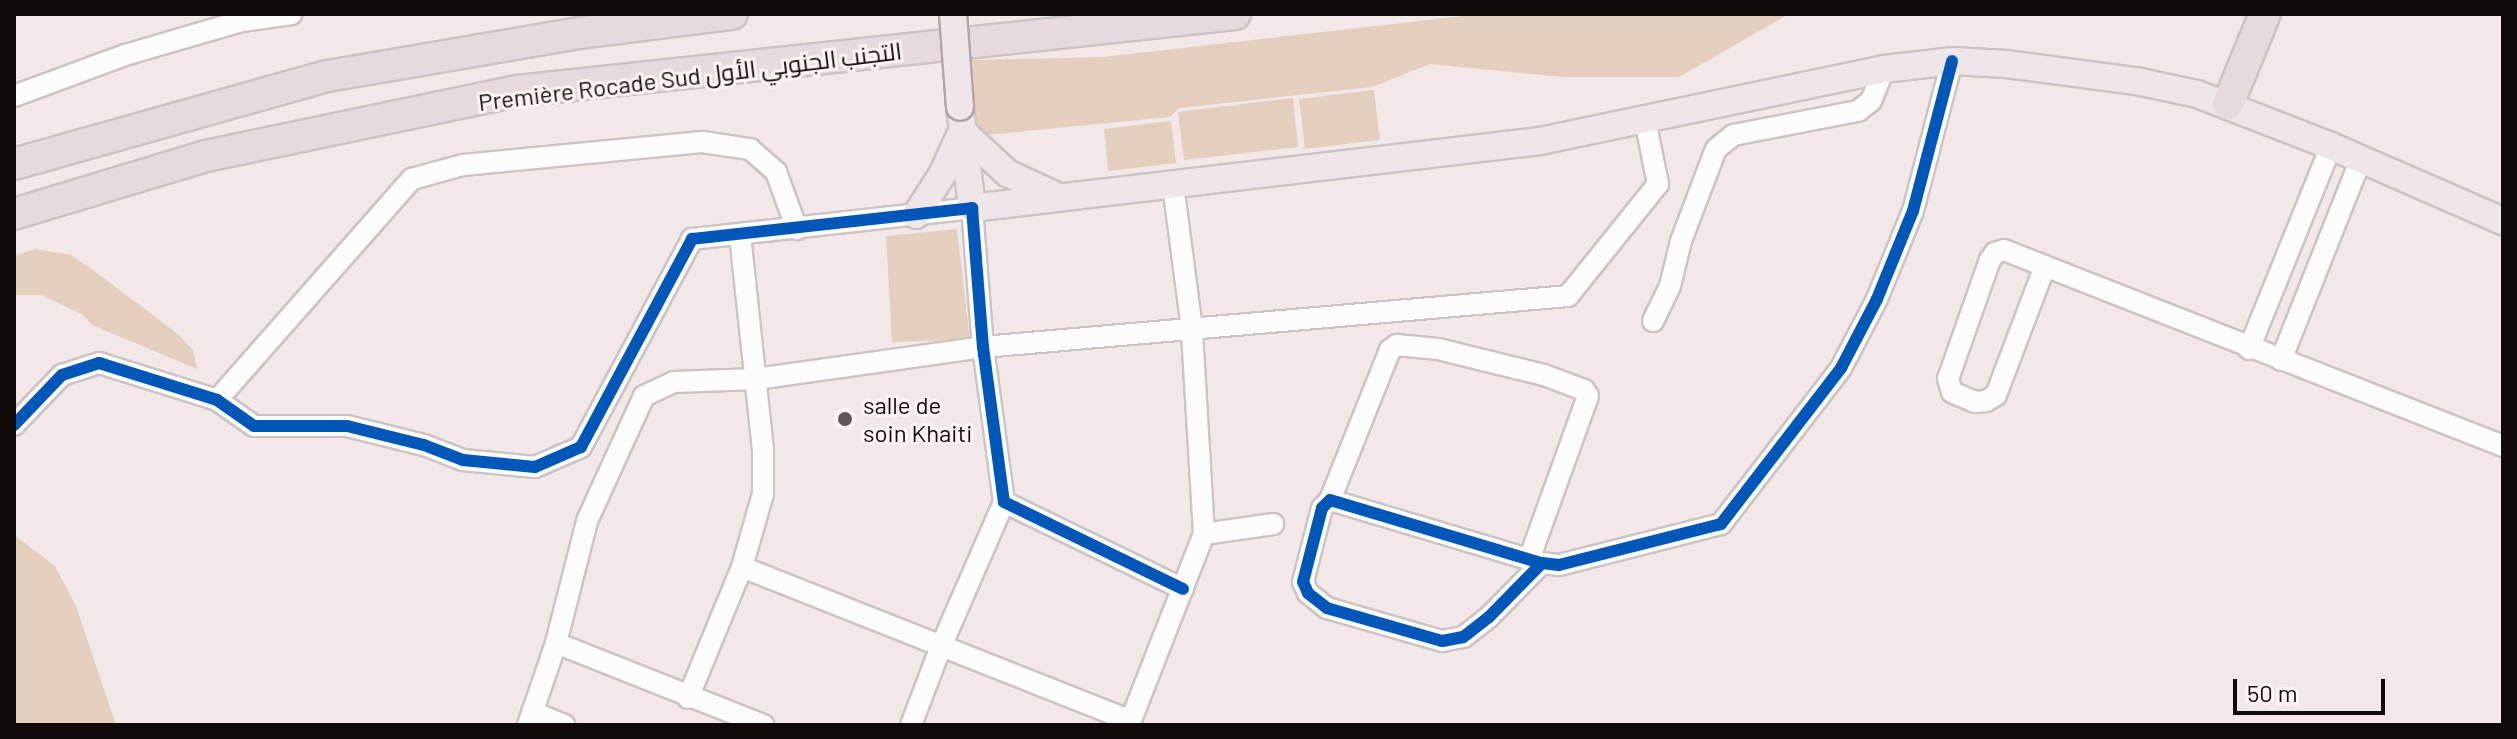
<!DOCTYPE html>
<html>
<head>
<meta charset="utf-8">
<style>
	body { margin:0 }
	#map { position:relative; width:2517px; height:739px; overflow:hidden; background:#f2e8e8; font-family:Barlow,Cairo,sans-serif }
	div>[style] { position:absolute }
	.green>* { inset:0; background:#e4cfbf }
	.roads { filter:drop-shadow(2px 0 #ccc4c4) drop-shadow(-2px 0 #ccc4c4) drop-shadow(0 2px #ccc4c4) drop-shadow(0 -2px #ccc4c4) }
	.minor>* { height:20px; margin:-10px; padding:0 10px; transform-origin:10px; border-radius:10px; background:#fdfcfc }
	.major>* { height:26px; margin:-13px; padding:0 13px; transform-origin:13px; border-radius:13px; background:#efe6ea }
	.highway>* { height:30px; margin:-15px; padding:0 15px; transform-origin:15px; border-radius:15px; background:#e6dadf }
	.bridges { filter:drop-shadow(2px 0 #b3a2a7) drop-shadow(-2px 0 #b3a2a7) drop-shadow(0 2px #b3a2a7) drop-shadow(0 -2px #b3a2a7) }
	.major-bridge>* { height:26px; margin:-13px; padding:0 13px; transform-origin:13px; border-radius:13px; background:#efe6ea }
	.cycleway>* { height:12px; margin:-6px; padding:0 6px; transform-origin:6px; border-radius:6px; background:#0057b8 }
	.dots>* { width:22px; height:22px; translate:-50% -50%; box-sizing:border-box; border:4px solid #fef4f4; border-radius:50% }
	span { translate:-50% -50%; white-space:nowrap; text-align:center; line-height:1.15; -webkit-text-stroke:6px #fef4f4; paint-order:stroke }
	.street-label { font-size:24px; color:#100a0a }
	.poi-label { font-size:24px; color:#100a0a }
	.left { translate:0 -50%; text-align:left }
	.frame { position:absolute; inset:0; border:16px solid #100a0a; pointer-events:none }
	.scale { position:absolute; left:2233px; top:679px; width:152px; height:36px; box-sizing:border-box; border:4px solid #100a0a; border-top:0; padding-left:10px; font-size:24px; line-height:28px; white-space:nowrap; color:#100a0a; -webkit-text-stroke:6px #fef4f4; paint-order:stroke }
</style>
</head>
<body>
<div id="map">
	<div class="green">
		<i style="clip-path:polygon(1481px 14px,1789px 14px,1679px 77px,1563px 77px,1430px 64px,1372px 87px,1179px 108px,1170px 117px,976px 136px,972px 60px,1103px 57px)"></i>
		<i style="clip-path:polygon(1374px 90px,1380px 140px,1305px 149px,1299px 99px)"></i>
		<i style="clip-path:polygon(1293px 98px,1298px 147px,1184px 160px,1178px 112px)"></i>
		<i style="clip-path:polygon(1171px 121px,1176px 163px,1108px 171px,1104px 129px)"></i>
		<i style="clip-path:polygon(957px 229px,970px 340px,892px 342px,886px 236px)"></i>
		<i style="clip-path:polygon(35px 249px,71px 255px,100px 275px,179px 335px,193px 350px,197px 369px,92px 325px,82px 314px,41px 295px,14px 295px,14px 256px)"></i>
		<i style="clip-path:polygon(14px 535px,55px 566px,76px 606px,116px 725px,14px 725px)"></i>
	</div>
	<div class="roads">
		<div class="minor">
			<i style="left:14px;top:96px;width:118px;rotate:-20.3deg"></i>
			<i style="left:125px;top:55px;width:122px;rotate:-16.2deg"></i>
			<i style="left:242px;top:21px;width:50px;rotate:-8deg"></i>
			<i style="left:2045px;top:266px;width:138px;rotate:110.8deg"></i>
			<i style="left:1996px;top:395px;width:12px;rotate:149deg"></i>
			<i style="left:1986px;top:401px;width:11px;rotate:175deg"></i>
			<i style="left:1975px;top:402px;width:25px;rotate:-157deg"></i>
			<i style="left:1952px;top:392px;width:14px;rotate:-107deg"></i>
			<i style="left:1948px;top:379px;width:126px;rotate:-70.6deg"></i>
			<i style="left:1990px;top:260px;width:9px;rotate:-54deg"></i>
			<i style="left:1995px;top:253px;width:9px;rotate:-18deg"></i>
			<i style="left:2004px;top:250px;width:536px;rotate:21.44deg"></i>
			<i style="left:1653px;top:321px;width:39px;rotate:-64deg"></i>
			<i style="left:1670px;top:286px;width:46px;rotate:-76.3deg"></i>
			<i style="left:1681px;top:241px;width:98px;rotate:-69.2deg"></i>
			<i style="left:1716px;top:149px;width:22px;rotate:-39deg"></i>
			<i style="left:1733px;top:135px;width:127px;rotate:-10.9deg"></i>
			<i style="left:1858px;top:111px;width:16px;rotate:-38deg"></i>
			<i style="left:1871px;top:101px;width:35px;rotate:-68deg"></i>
			<i style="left:2249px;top:349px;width:219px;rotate:-68deg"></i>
			<i style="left:2281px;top:360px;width:216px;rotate:-68.3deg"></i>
			<i style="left:217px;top:400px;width:295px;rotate:-48.6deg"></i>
			<i style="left:412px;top:179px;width:53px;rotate:-15.4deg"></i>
			<i style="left:463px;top:165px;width:240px;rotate:-5.5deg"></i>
			<i style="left:702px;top:142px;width:49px;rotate:8.3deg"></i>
			<i style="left:750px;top:149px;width:35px;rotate:41deg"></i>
			<i style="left:776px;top:172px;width:61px;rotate:69.8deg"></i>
			<i style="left:14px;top:425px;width:69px;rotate:-46.2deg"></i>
			<i style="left:62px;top:375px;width:39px;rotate:-18deg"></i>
			<i style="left:99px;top:363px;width:124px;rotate:17.4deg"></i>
			<i style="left:217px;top:400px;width:45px;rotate:35.1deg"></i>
			<i style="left:254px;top:426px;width:93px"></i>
			<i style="left:347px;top:426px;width:79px;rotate:13.9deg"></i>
			<i style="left:424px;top:445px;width:42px;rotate:21deg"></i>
			<i style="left:463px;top:460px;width:72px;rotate:5.6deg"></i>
			<i style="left:535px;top:467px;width:50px;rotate:-23.5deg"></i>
			<i style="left:581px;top:447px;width:236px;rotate:-61.9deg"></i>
			<i style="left:692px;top:239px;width:282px;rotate:-6.3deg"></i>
			<i style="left:972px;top:208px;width:139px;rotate:85.5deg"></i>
			<i style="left:983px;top:347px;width:156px;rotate:82.3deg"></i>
			<i style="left:1004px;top:502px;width:199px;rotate:25.9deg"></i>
			<i style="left:1330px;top:500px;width:162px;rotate:-68.2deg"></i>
			<i style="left:1390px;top:350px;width:9px;rotate:-36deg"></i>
			<i style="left:1397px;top:345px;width:41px;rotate:5.6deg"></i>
			<i style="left:1438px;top:349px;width:109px;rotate:13.8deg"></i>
			<i style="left:1544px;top:375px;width:43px;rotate:20.6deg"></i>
			<i style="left:1584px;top:390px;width:7px;rotate:56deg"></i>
			<i style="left:1588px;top:396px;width:174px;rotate:109.8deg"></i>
			<i style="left:1204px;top:534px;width:70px;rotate:-8.2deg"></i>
			<i style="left:1542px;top:563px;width:76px;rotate:134.5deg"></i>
			<i style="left:1489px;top:617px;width:33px;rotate:142deg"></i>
			<i style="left:1463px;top:637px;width:21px;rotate:169deg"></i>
			<i style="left:1442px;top:641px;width:120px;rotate:-164deg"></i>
			<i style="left:1327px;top:608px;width:24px;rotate:-142deg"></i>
			<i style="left:1308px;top:593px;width:12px;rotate:-114deg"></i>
			<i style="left:1303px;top:582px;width:76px;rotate:-75.6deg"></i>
			<i style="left:1322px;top:508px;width:11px;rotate:-45deg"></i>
			<i style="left:1330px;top:500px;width:221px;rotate:16.6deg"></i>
			<i style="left:1542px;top:563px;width:17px;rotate:7deg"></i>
			<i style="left:1559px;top:565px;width:167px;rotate:-14.2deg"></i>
			<i style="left:1721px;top:524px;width:197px;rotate:-52.4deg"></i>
			<i style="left:1841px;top:368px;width:78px;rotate:-62.4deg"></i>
			<i style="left:1877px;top:299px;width:95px;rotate:-67.8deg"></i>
			<i style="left:1913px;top:211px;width:155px;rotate:-75.4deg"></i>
			<i style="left:742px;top:567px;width:418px;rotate:21.6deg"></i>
			<i style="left:556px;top:643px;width:223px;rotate:21.6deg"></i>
			<i style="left:688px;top:698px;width:142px;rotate:-67.6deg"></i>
			<i style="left:742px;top:567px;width:76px;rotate:-74deg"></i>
			<i style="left:763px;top:494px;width:44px;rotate:-90deg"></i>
			<i style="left:763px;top:450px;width:217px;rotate:-96.1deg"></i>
			<i style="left:532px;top:712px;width:35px;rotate:22deg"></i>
			<i style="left:528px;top:725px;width:87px;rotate:-71.1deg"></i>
			<i style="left:556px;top:643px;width:126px;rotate:-75.7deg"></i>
			<i style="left:587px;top:521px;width:137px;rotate:-65.5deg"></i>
			<i style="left:644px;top:396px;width:33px;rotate:-25deg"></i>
			<i style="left:674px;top:382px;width:82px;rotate:-2.1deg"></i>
			<i style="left:756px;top:379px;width:229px;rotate:-8deg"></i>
			<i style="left:983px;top:347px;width:587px;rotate:-4.98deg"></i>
			<i style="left:1568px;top:296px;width:144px;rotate:-51.2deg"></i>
			<i style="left:1658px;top:184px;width:65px;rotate:-101.5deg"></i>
			<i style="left:911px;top:725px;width:87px;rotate:-69.1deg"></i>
			<i style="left:942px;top:644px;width:155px;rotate:-66.4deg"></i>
			<i style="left:1129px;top:725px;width:205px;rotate:-68.6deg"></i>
			<i style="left:1204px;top:534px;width:205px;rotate:-93.4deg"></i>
			<i style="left:1192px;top:329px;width:146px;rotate:-97.5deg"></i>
		</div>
		<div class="major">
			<i style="left:960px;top:107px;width:102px;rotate:83.2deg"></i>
			<i style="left:972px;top:208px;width:572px;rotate:-6.73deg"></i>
			<i style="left:1540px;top:141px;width:351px;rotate:-11.8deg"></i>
			<i style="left:1884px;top:69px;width:68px;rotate:-6.7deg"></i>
			<i style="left:1952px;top:61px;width:54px;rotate:3.2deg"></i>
			<i style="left:2006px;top:64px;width:131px;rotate:7.5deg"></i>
			<i style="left:2136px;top:81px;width:62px;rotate:12deg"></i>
			<i style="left:2197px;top:94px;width:144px;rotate:21.2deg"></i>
			<i style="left:2331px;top:146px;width:188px;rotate:23.6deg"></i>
			<i style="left:916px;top:215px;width:48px;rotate:-57deg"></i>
			<i style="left:942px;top:175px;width:48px;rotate:-65.6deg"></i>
			<i style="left:962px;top:131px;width:62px;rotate:43deg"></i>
			<i style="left:1007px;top:173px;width:55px;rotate:24.7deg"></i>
		</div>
		<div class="highway">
			<i style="left:2228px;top:104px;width:97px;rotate:-67.7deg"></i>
			<i style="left:14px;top:164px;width:326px;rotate:-15.7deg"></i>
			<i style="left:328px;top:76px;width:255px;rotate:-9.7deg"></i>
			<i style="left:579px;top:33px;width:154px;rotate:-7.1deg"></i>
			<i style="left:14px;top:214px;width:201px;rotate:-16.8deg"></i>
			<i style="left:206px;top:156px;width:319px;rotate:-11.8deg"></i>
			<i style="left:518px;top:91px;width:721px;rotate:-6.13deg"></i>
		</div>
	</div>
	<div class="bridges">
		<div class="major-bridge">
			<i style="left:953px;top:14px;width:93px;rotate:85.7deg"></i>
		</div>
	</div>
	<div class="cycleway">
		<i style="left:14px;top:425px;width:69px;rotate:-46.2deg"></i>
		<i style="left:62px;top:375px;width:39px;rotate:-18deg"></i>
		<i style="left:99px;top:363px;width:124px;rotate:17.4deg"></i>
		<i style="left:217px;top:400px;width:45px;rotate:35.1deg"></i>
		<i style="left:254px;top:426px;width:93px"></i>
		<i style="left:347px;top:426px;width:79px;rotate:13.9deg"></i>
		<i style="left:424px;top:445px;width:42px;rotate:21deg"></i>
		<i style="left:463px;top:460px;width:72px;rotate:5.6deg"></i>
		<i style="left:535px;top:467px;width:50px;rotate:-23.5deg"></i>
		<i style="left:581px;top:447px;width:236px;rotate:-61.9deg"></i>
		<i style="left:692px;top:239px;width:282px;rotate:-6.3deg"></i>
		<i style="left:972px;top:208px;width:139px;rotate:85.5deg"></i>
		<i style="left:983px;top:347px;width:156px;rotate:82.3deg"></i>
		<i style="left:1004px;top:502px;width:199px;rotate:25.9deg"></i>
		<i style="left:1542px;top:563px;width:76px;rotate:134.5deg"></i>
		<i style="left:1489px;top:617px;width:33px;rotate:142deg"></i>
		<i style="left:1463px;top:637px;width:21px;rotate:169deg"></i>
		<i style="left:1442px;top:641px;width:120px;rotate:-164deg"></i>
		<i style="left:1327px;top:608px;width:24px;rotate:-142deg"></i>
		<i style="left:1308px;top:593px;width:12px;rotate:-114deg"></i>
		<i style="left:1303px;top:582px;width:76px;rotate:-75.6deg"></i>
		<i style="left:1322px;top:508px;width:11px;rotate:-45deg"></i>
		<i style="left:1330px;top:500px;width:221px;rotate:16.6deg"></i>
		<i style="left:1542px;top:563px;width:17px;rotate:7deg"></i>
		<i style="left:1559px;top:565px;width:167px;rotate:-14.2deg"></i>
		<i style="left:1721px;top:524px;width:197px;rotate:-52.4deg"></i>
		<i style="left:1841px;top:368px;width:78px;rotate:-62.4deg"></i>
		<i style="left:1877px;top:299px;width:95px;rotate:-67.8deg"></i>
		<i style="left:1913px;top:211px;width:155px;rotate:-75.4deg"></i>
	</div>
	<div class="dots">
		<i style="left:845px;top:419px;background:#5f5858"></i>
	</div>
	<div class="street-label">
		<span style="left:690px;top:76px;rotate:-7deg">Première Rocade Sud التجنب الجنوبي الأول</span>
	</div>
	<div class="poi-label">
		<span class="left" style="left:863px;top:419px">salle de<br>soin Khaiti</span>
	</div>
	<div class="frame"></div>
	<div class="scale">50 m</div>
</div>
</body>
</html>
